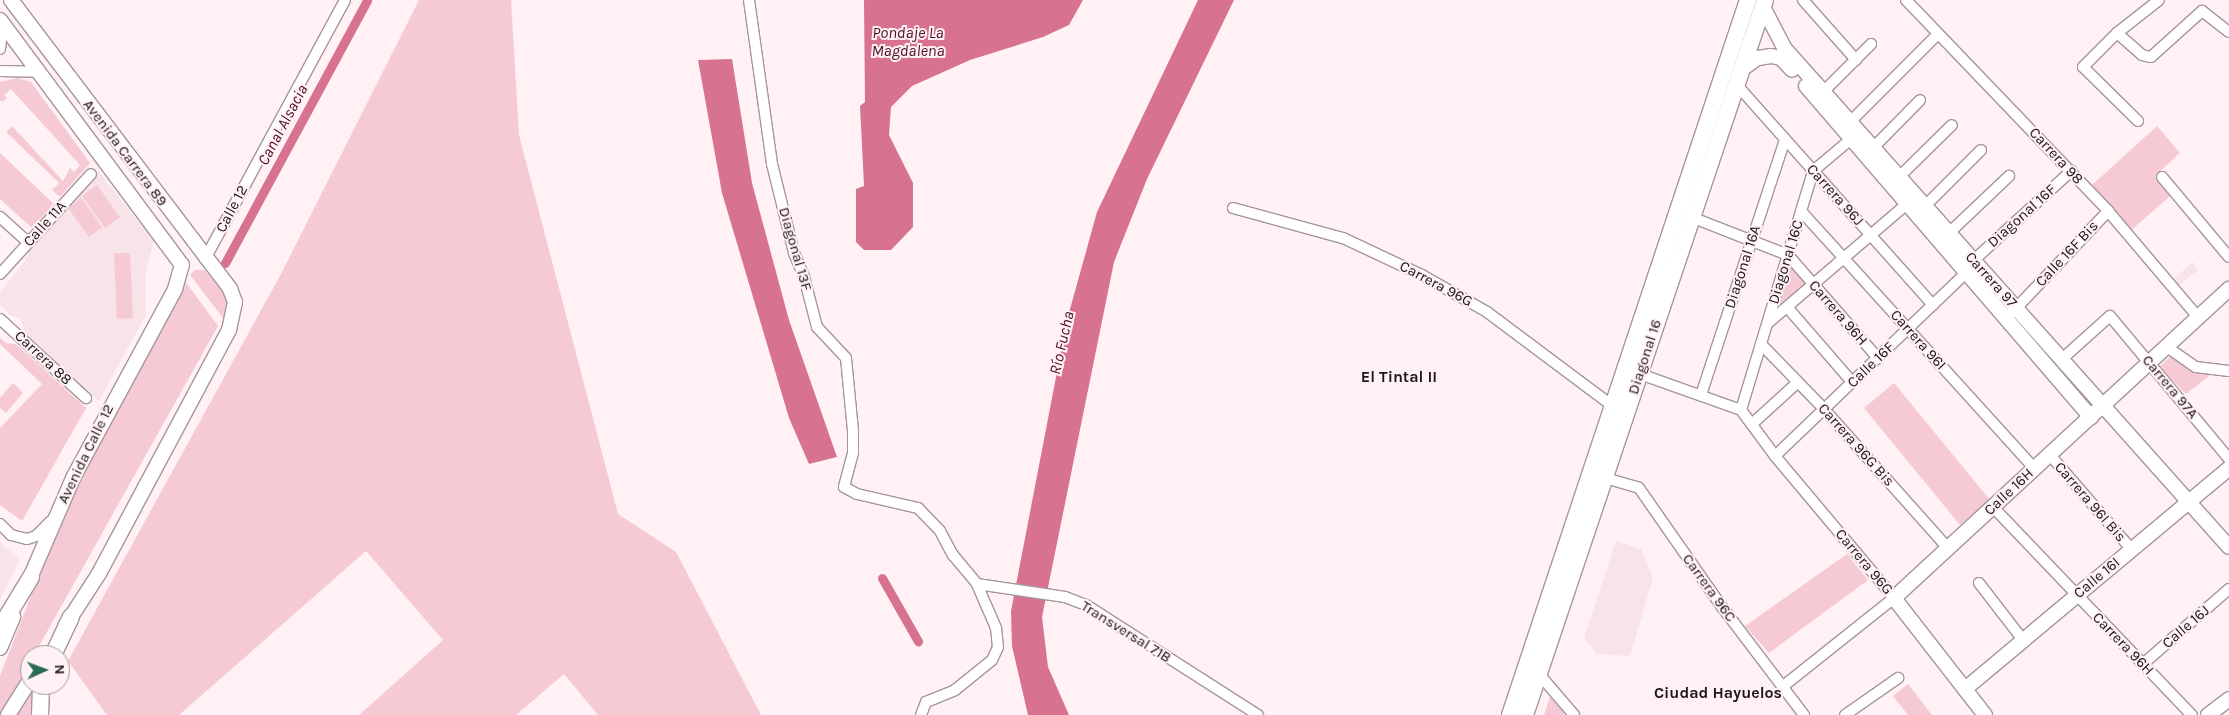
<!DOCTYPE html>
<html>
<head>
<meta charset="utf-8">
<style>
	body { margin:0 }
	#map { position:relative; width:2229px; height:715px; overflow:hidden; background:#fff1f4; font-family:Karla,sans-serif }
	div>[style] { position:absolute }
	.built>* { inset:0; background:#f8e3e8 }
	.green>* { inset:0; background:#f5cad4 }
	.water>* { inset:0; background:#d77390 }
	.canal>* { height:9px; margin:-4.5px; padding:0 4.5px; transform-origin:4.5px; border-radius:4.5px; background:#d77390 }
	.roads { filter:drop-shadow(1px 0 #a6969a) drop-shadow(-1px 0 #a6969a) drop-shadow(0 1px #a6969a) drop-shadow(0 -1px #a6969a) }
	.street>* { height:10px; margin:-5px; padding:0 5px; transform-origin:5px; border-radius:5px; background:#fff }
	.secondary>* { height:14px; margin:-7px; padding:0 7px; transform-origin:7px; border-radius:7px; background:#fff }
	.primary>* { height:16px; margin:-8px; padding:0 8px; transform-origin:8px; border-radius:8px; background:#fff }
	span { translate:-50% -50%; white-space:nowrap; text-align:center; line-height:1.15; -webkit-text-stroke:4px #fff1f4; paint-order:stroke }
	.street-label { font-size:15px; color:#1c1718 }
	.water-label { font-size:16px; color:#4e0e26; font-style:italic }
	.neighbourhood-label { font-size:16px; color:#1c1718; font-weight:700 }
	.north { position:absolute; left:20px; top:645px; width:50px; height:50px; box-sizing:border-box; background:#fff1f4; border:1px solid #a49a9c; border-radius:50%; rotate:88deg; font-size:14px; font-weight:700; line-height:20px; text-align:center; color:#1c1718 }
	.north::after { content:''; display:block; margin:auto; width:18px; height:22px; background:#2b6a58; clip-path:polygon(50% 0,100% 100%,50% 72%,0 100%) }
</style>
</head>
<body>
<div id="map">
	<div class="built">
		<i style="clip-path:polygon(99px 172px,154px 241px,146px 270px,146px 315px,99px 401px,26px 335px,20px 318px,10px 315px,0 305px,0 292px,25px 261px,32px 245px)"></i>
		<i style="clip-path:polygon(2193px 262px,2198px 270px,2178px 286px,2173px 279px)"></i>
		<i style="clip-path:polygon(1616px 541px,1641px 549px,1653px 578px,1630px 656px,1597px 654px,1584px 638px)"></i>
		<i style="clip-path:polygon(0 542px,20px 560px,0 599px)"></i>
	</div>
	<div class="green">
		<i style="clip-path:polygon(419px 0,511px 0,519px 135px,618px 514px,676px 552px,761px 715px,598px 715px,564px 674px,516px 715px,359px 715px,443px 640px,366px 551px,179px 715px,107px 715px,68px 661px,281px 274px)"></i>
		<i style="clip-path:polygon(17px 78px,31px 82px,90px 163px,60px 197px,52px 190px,59px 183px,6px 132px,12px 126px,63px 181px,70px 168px,74px 172px,80px 165px,11px 89px,4px 95px,7px 98px,2px 102px,0 100px,0 82px)"></i>
		<i style="clip-path:polygon(2157px 126px,2180px 153px,2155px 176px,2170px 196px,2130px 231px,2091px 186px)"></i>
		<i style="clip-path:polygon(0 153px,54px 204px,32px 228px,0 199px)"></i>
		<i style="clip-path:polygon(97px 185px,120px 217px,105px 228px,82px 196px)"></i>
		<i style="clip-path:polygon(81px 198px,102px 227px,89px 237px,68px 208px)"></i>
		<i style="clip-path:polygon(114px 253px,130px 253px,133px 318px,117px 319px)"></i>
		<i style="clip-path:polygon(1790px 263px,1809px 287px,1774px 316px)"></i>
		<i style="clip-path:polygon(195px 270px,205px 270px,226px 296px,229px 309px,223px 318px,190px 275px)"></i>
		<i style="clip-path:polygon(185px 281px,218px 326px,34px 655px,30px 655px,30px 663px,0 715px,0 676px,70px 495px)"></i>
		<i style="clip-path:polygon(0 338px,6px 343px,16px 344px,86px 408px,22px 521px,0 505px,0 428px,42px 384px,0 344px)"></i>
		<i style="clip-path:polygon(2173px 354px,2214px 372px,2186px 394px,2159px 367px)"></i>
		<i style="clip-path:polygon(13px 383px,23px 393px,6px 413px,0 408px,0 398px)"></i>
		<i style="clip-path:polygon(1894px 383px,1990px 500px,1960px 525px,1864px 408px)"></i>
		<i style="clip-path:polygon(1847px 554px,1868px 580px,1769px 653px,1745px 626px)"></i>
		<i style="clip-path:polygon(1908px 684px,1932px 715px,1908px 715px,1893px 696px)"></i>
		<i style="clip-path:polygon(33px 685px,37px 715px,16px 715px)"></i>
		<i style="clip-path:polygon(1550px 697px,1564px 713px,1563px 715px,1544px 715px)"></i>
	</div>
	<div class="water">
		<i style="clip-path:polygon(864px 0,1083px 0,1069px 25px,1043px 37px,970px 60px,912px 86px,891px 107px,889px 135px,913px 183px,913px 227px,891px 250px,864px 250px,856px 242px,856px 189px,864px 186px,860px 106px,865px 102px)"></i>
		<i style="clip-path:polygon(1198px 0,1234px 0,1147px 179px,1114px 262px,1042px 617px,1048px 667px,1069px 715px,1028px 715px,1012px 646px,1011px 611px,1067px 320px,1097px 212px)"></i>
		<i style="clip-path:polygon(732px 59px,752px 183px,789px 320px,837px 457px,809px 464px,789px 418px,722px 193px,698px 60px)"></i>
	</div>
	<div class="canal">
		<i style="left:225px;top:263px;width:299px;rotate:-61.6deg"></i>
		<i style="left:882px;top:578px;width:73px;rotate:60.3deg"></i>
	</div>
	<div class="roads">
		<div class="street">
			<i style="left:749px;top:0;width:166px;rotate:82deg"></i>
			<i style="left:772px;top:164px;width:92px;rotate:76.1deg"></i>
			<i style="left:794px;top:253px;width:26px;rotate:67deg"></i>
			<i style="left:804px;top:277px;width:52px;rotate:75.4deg"></i>
			<i style="left:817px;top:327px;width:42px;rotate:46.9deg"></i>
			<i style="left:846px;top:358px;width:73px;rotate:84.5deg"></i>
			<i style="left:853px;top:431px;width:22px;rotate:90deg"></i>
			<i style="left:853px;top:453px;width:35px;rotate:105deg"></i>
			<i style="left:844px;top:487px;width:15px;rotate:28deg"></i>
			<i style="left:857px;top:494px;width:63px;rotate:12.9deg"></i>
			<i style="left:918px;top:508px;width:32px;rotate:46deg"></i>
			<i style="left:940px;top:531px;width:27px;rotate:62deg"></i>
			<i style="left:953px;top:555px;width:38px;rotate:50deg"></i>
			<i style="left:977px;top:584px;width:89px;rotate:8.4deg"></i>
			<i style="left:1065px;top:597px;width:22px;rotate:21deg"></i>
			<i style="left:1086px;top:605px;width:204px;rotate:32.6deg"></i>
			<i style="left:1803px;top:0;width:80px;rotate:48.5deg"></i>
			<i style="left:1906px;top:0;width:292px;rotate:46.2deg"></i>
			<i style="left:2108px;top:211px;width:139px;rotate:49.7deg"></i>
			<i style="left:2117px;top:33px;width:33px;rotate:41deg"></i>
			<i style="left:2142px;top:55px;width:9px;rotate:13deg"></i>
			<i style="left:2151px;top:57px;width:69px;rotate:-42deg"></i>
			<i style="left:2202px;top:11px;width:34px;rotate:38deg"></i>
			<i style="left:0;top:49px;width:24px;rotate:-83deg"></i>
			<i style="left:0;top:71px;width:39px;rotate:1deg"></i>
			<i style="left:1736px;top:84px;width:296px;rotate:48.3deg"></i>
			<i style="left:1823px;top:92px;width:68px;rotate:-45deg"></i>
			<i style="left:2138px;top:121px;width:77px;rotate:-135.5deg"></i>
			<i style="left:2083px;top:67px;width:48px;rotate:-45deg"></i>
			<i style="left:2117px;top:33px;width:53px;rotate:-38.2deg"></i>
			<i style="left:1850px;top:122px;width:124px;rotate:-45deg"></i>
			<i style="left:1873px;top:148px;width:67px;rotate:-45.6deg"></i>
			<i style="left:1899px;top:177px;width:74px;rotate:-44.5deg"></i>
			<i style="left:2162px;top:177px;width:104px;rotate:50.1deg"></i>
			<i style="left:1925px;top:206px;width:79px;rotate:-45deg"></i>
			<i style="left:1233px;top:208px;width:114px;rotate:15.3deg"></i>
			<i style="left:1343px;top:238px;width:87px;rotate:25.1deg"></i>
			<i style="left:1422px;top:275px;width:75px;rotate:29.6deg"></i>
			<i style="left:1487px;top:312px;width:159px;rotate:36.8deg"></i>
			<i style="left:1801px;top:211px;width:348px;rotate:47.8deg"></i>
			<i style="left:0;top:217px;width:38px;rotate:42deg"></i>
			<i style="left:1691px;top:217px;width:104px;rotate:21.4deg"></i>
			<i style="left:1788px;top:255px;width:137px;rotate:48.9deg"></i>
			<i style="left:1949px;top:233px;width:83px;rotate:-43.5deg"></i>
			<i style="left:205px;top:259px;width:294px;rotate:-61.6deg"></i>
			<i style="left:1974px;top:260px;width:132px;rotate:-42.5deg"></i>
			<i style="left:0;top:274px;width:135px;rotate:-47.7deg"></i>
			<i style="left:1787px;top:307px;width:99px;rotate:49.1deg"></i>
			<i style="left:0;top:319px;width:117px;rotate:42.6deg"></i>
			<i style="left:2006px;top:319px;width:149px;rotate:-46.6deg"></i>
			<i style="left:1768px;top:323px;width:183px;rotate:-40.6deg"></i>
			<i style="left:1761px;top:344px;width:91px;rotate:45.9deg"></i>
			<i style="left:1824px;top:409px;width:186px;rotate:48.3deg"></i>
			<i style="left:2167px;top:347px;width:35px;rotate:35deg"></i>
			<i style="left:2196px;top:367px;width:33px;rotate:7deg"></i>
			<i style="left:2062px;top:359px;width:64px;rotate:-41.9deg"></i>
			<i style="left:2110px;top:316px;width:186px;rotate:50.2deg"></i>
			<i style="left:1640px;top:374px;width:107px;rotate:19.6deg"></i>
			<i style="left:1701px;top:395px;width:269px;rotate:-71.8deg"></i>
			<i style="left:1741px;top:410px;width:57px;rotate:53.5deg"></i>
			<i style="left:1775px;top:456px;width:185px;rotate:50deg"></i>
			<i style="left:1894px;top:598px;width:143px;rotate:141.5deg"></i>
			<i style="left:1741px;top:410px;width:250px;rotate:-73.2deg"></i>
			<i style="left:1813px;top:171px;width:57px;rotate:-40.1deg"></i>
			<i style="left:1752px;top:424px;width:62px;rotate:-42.4deg"></i>
			<i style="left:2050px;top:455px;width:124px;rotate:49.2deg"></i>
			<i style="left:1775px;top:456px;width:265px;rotate:-43.8deg"></i>
			<i style="left:1605px;top:478px;width:35px;rotate:16deg"></i>
			<i style="left:1639px;top:488px;width:145px;rotate:55.1deg"></i>
			<i style="left:1722px;top:607px;width:136px;rotate:52.8deg"></i>
			<i style="left:1993px;top:507px;width:288px;rotate:46.3deg"></i>
			<i style="left:0;top:524px;width:16px;rotate:45deg"></i>
			<i style="left:11px;top:535px;width:16px;rotate:14deg"></i>
			<i style="left:27px;top:539px;width:9px;rotate:-18deg"></i>
			<i style="left:36px;top:536px;width:21px;rotate:-45deg"></i>
			<i style="left:1979px;top:583px;width:72px;rotate:52.3deg"></i>
			<i style="left:2143px;top:664px;width:114px;rotate:-41.1deg"></i>
			<i style="left:1539px;top:674px;width:54px;rotate:49.5deg"></i>
			<i style="left:921px;top:715px;width:14px;rotate:-69deg"></i>
			<i style="left:926px;top:702px;width:31px;rotate:-22deg"></i>
			<i style="left:955px;top:690px;width:48px;rotate:-39deg"></i>
			<i style="left:992px;top:660px;width:14px;rotate:-65deg"></i>
			<i style="left:998px;top:647px;width:19px;rotate:-96deg"></i>
			<i style="left:996px;top:628px;width:48px;rotate:-113.4deg"></i>
			<i style="left:1845px;top:715px;width:65px;rotate:-34.9deg"></i>
		</div>
		<div class="secondary">
			<i style="left:11px;top:0;width:363px;rotate:52.8deg"></i>
			<i style="left:230px;top:289px;width:14px;rotate:69deg"></i>
			<i style="left:235px;top:302px;width:29px;rotate:102deg"></i>
			<i style="left:229px;top:330px;width:274px;rotate:118.1deg"></i>
			<i style="left:100px;top:572px;width:64px;rotate:122.9deg"></i>
			<i style="left:1763px;top:7px;width:47px;rotate:62.4deg"></i>
			<i style="left:1785px;top:49px;width:667px;rotate:48.28deg"></i>
			<i style="left:0;top:20px;width:305px;rotate:53.4deg"></i>
			<i style="left:1742px;top:69px;width:19px;rotate:-35deg"></i>
			<i style="left:1758px;top:58px;width:13px;rotate:-9deg"></i>
			<i style="left:1771px;top:56px;width:10px;rotate:11deg"></i>
			<i style="left:1781px;top:58px;width:16px;rotate:47deg"></i>
			<i style="left:1806px;top:86px;width:437px;rotate:49.3deg"></i>
			<i style="left:27px;top:585px;width:116px;rotate:-66.7deg"></i>
			<i style="left:73px;top:478px;width:215px;rotate:-61.6deg"></i>
			<i style="left:175px;top:289px;width:25px;rotate:-74deg"></i>
			<i style="left:0;top:648px;width:34px;rotate:-67deg"></i>
			<i style="left:1965px;top:689px;width:344px;rotate:-39.9deg"></i>
			<i style="left:8px;top:715px;width:41px;rotate:-57.8deg"></i>
			<i style="left:1985px;top:715px;width:148px;rotate:-127.9deg"></i>
			<i style="left:1894px;top:598px;width:456px;rotate:-42.7deg"></i>
			<i style="left:2208px;top:715px;width:26px;rotate:-37deg"></i>
		</div>
		<div class="primary">
			<i style="left:0;top:628px;width:60px;rotate:-58.7deg"></i>
			<i style="left:53px;top:655px;width:42px;rotate:-64.7deg"></i>
			<i style="left:40px;top:715px;width:30px;rotate:-88deg"></i>
			<i style="left:1510px;top:715px;width:754px;rotate:-71.59deg"></i>
			<i style="left:1525px;top:715px;width:754px;rotate:-71.44deg"></i>
		</div>
	</div>
	<div class="street-label">
		<span style="left:125px;top:153px;rotate:53deg">Avenida Carrera 89</span>
		<span style="left:2056px;top:156px;rotate:47deg">Carrera 98</span>
		<span style="left:1835px;top:195px;rotate:48deg">Carrera 96J</span>
		<span style="left:232px;top:209px;rotate:-62deg">Calle 12</span>
		<span style="left:2022px;top:216px;rotate:-42deg">Diagonal 16F</span>
		<span style="left:45px;top:224px;rotate:-48deg">Calle 11A</span>
		<span style="left:795px;top:249px;rotate:74deg">Diagonal 13F</span>
		<span style="left:2067px;top:254px;rotate:-47deg">Calle 16F Bis</span>
		<span style="left:1786px;top:262px;rotate:-73deg">Diagonal 16C</span>
		<span style="left:1743px;top:267px;rotate:-72deg">Diagonal 16A</span>
		<span style="left:1991px;top:280px;rotate:48deg">Carrera 97</span>
		<span style="left:1436px;top:284px;rotate:28deg">Carrera 96G</span>
		<span style="left:1838px;top:313px;rotate:49deg">Carrera 96H</span>
		<span style="left:1918px;top:340px;rotate:48deg">Carrera 96I</span>
		<span style="left:1645px;top:357px;rotate:-72deg">Diagonal 16</span>
		<span style="left:43px;top:358px;rotate:43deg">Carrera 88</span>
		<span style="left:1871px;top:365px;rotate:-44deg">Calle 16F</span>
		<span style="left:2170px;top:387px;rotate:50deg">Carrera 97A</span>
		<span style="left:1856px;top:445px;rotate:48deg">Carrera 96G Bis</span>
		<span style="left:86px;top:454px;rotate:-64deg">Avenida Calle 12</span>
		<span style="left:2009px;top:492px;rotate:-43deg">Calle 16H</span>
		<span style="left:2090px;top:502px;rotate:49deg">Carrera 96I Bis</span>
		<span style="left:1864px;top:562px;rotate:50deg">Carrera 96G</span>
		<span style="left:2097px;top:578px;rotate:-40deg">Calle 16I</span>
		<span style="left:1709px;top:588px;rotate:54deg">Carrera 96C</span>
		<span style="left:2186px;top:627px;rotate:-41deg">Calle 16J</span>
		<span style="left:1126px;top:632px;rotate:32deg">Transversal 71B</span>
		<span style="left:2123px;top:644px;rotate:46deg">Carrera 96H</span>
	</div>
	<div class="water-label">
		<span style="left:908px;top:42px">Pondaje La<br>Magdalena</span>
		<span style="left:283px;top:125px;rotate:-62deg">Canal Alsacia</span>
		<span style="left:1062px;top:343px;rotate:-77deg">Río Fucha</span>
	</div>
	<div class="neighbourhood-label">
		<span style="left:1399px;top:377px">El Tintal II</span>
		<span style="left:1718px;top:693px">Ciudad Hayuelos</span>
	</div>
	<div class="north">N</div>
</div>
</body>
</html>
